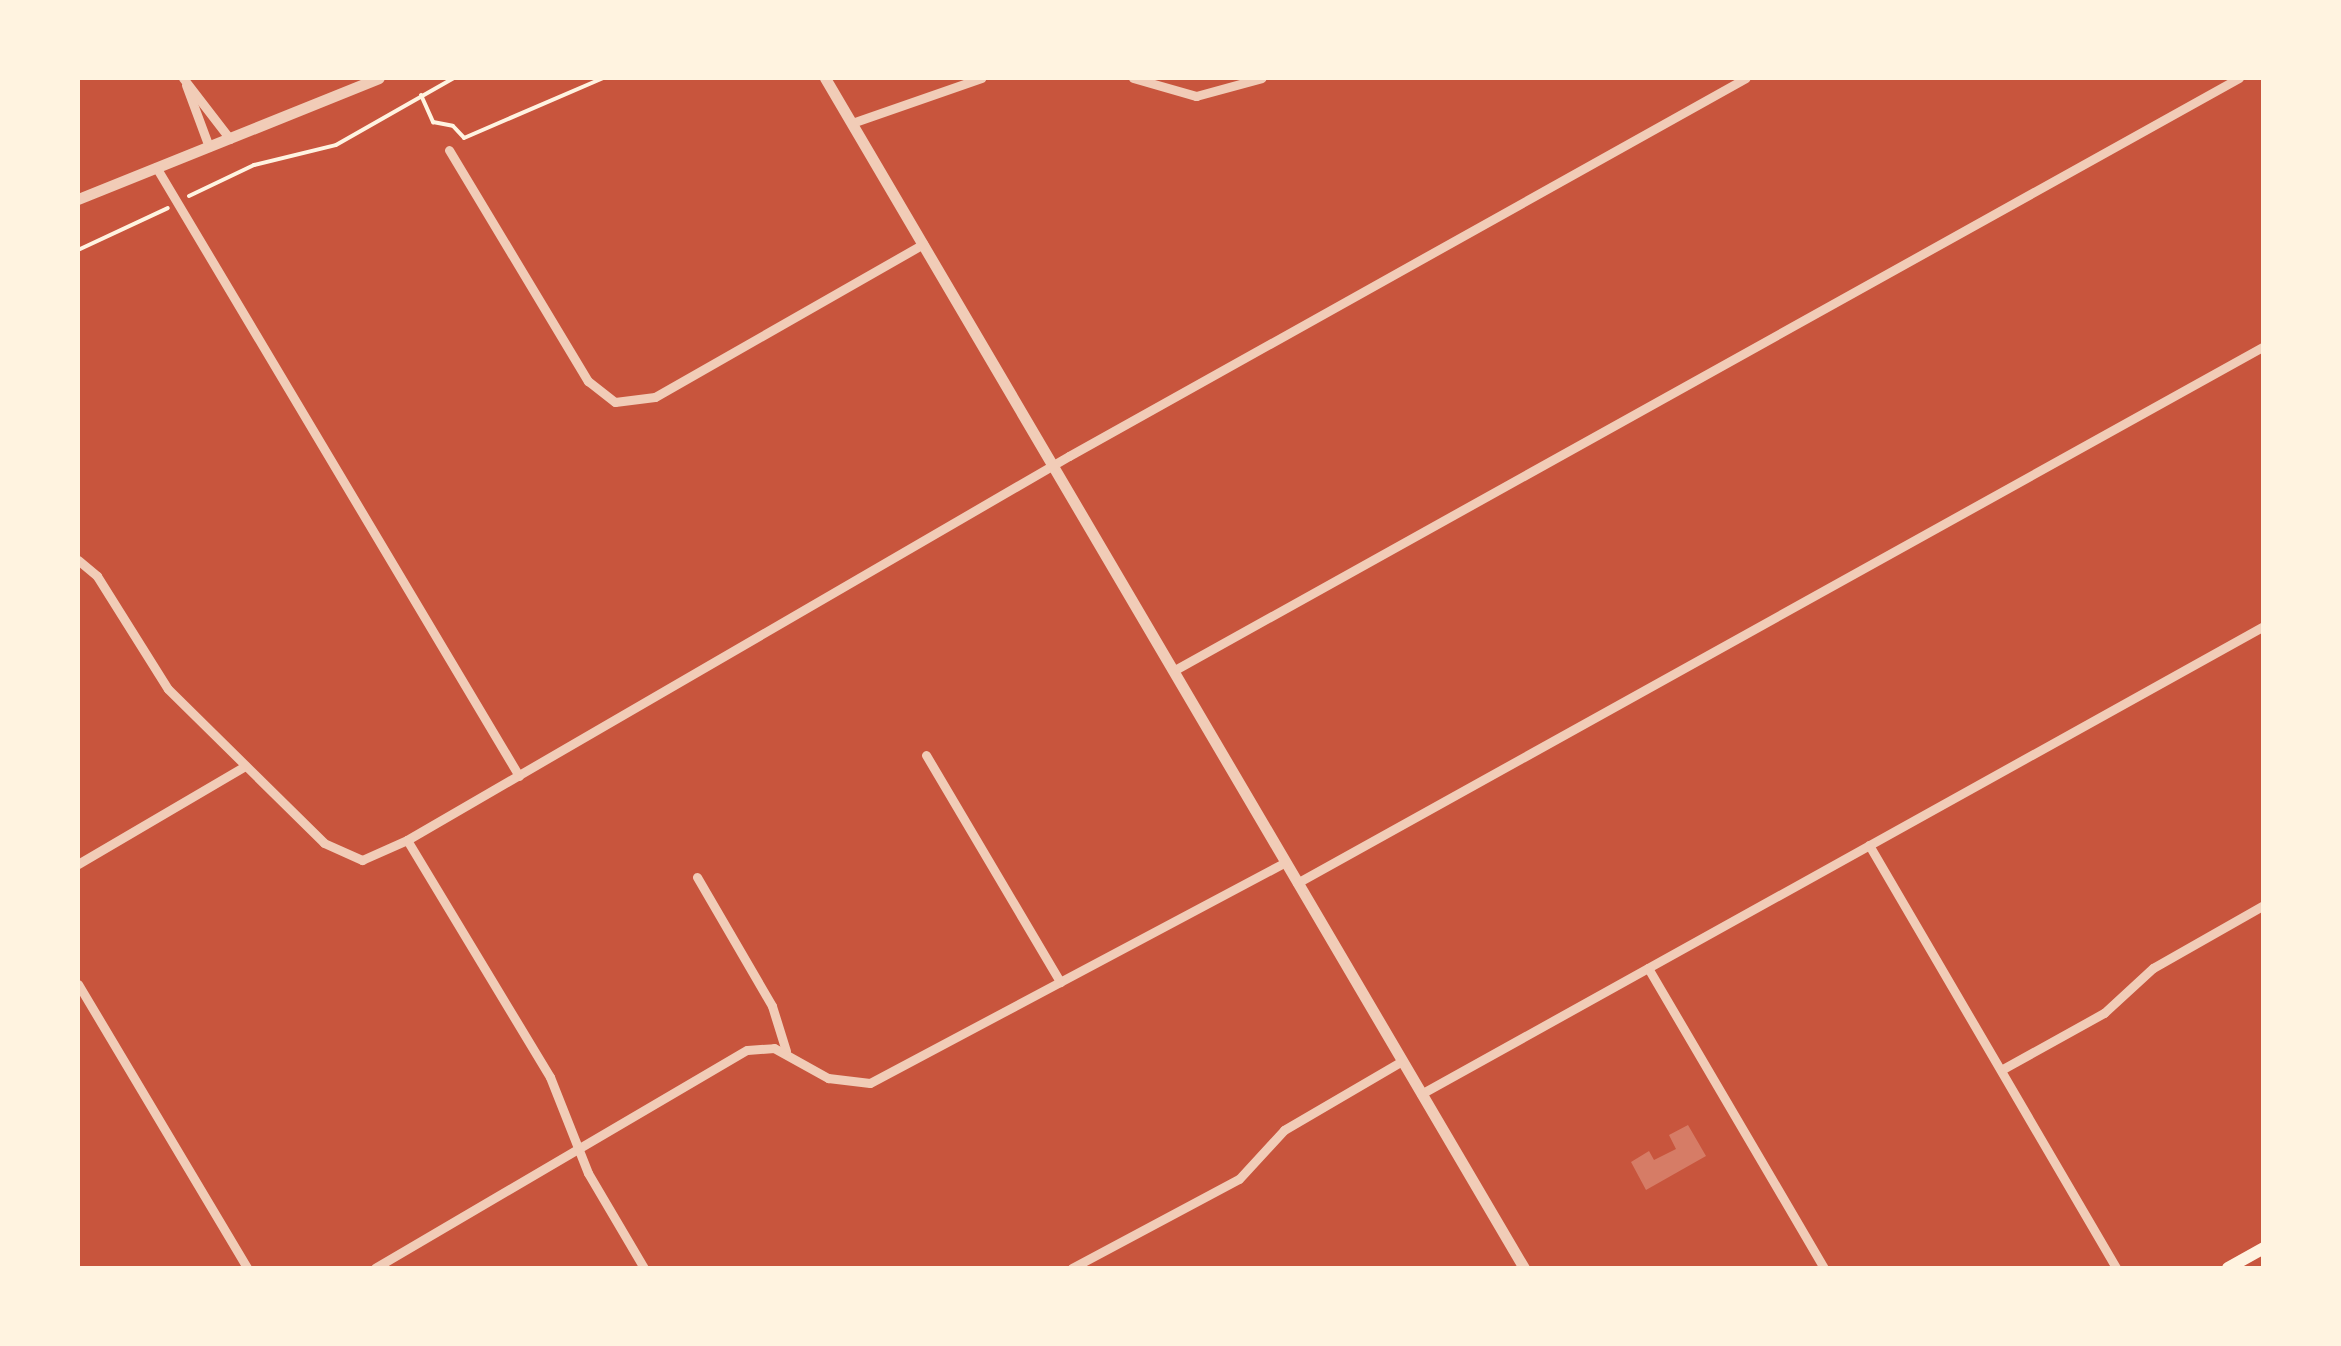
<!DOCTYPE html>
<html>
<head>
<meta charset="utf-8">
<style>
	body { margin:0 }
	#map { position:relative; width:2341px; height:1346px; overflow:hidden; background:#c8553d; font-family:Barlow,sans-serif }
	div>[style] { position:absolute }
	.building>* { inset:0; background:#d67c66 }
	.path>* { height:4px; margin:-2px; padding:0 2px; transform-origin:2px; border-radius:2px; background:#fff3e0 }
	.minor>* { height:9px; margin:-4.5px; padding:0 4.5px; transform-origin:4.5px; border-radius:4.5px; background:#f1ccb7 }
	.tertiary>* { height:11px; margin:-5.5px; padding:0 5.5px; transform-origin:5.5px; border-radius:5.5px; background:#f1ccb7 }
	.secondary>* { height:12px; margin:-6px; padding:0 6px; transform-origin:6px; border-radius:6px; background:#fff3e0 }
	span { translate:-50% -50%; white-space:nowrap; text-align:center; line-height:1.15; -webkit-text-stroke:8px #fff3e0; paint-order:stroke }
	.frame { position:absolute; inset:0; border:80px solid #fff3e0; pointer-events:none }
</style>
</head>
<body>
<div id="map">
	<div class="building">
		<i style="clip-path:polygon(1688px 1125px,1706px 1156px,1646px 1190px,1631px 1162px,1649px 1151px,1654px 1160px,1676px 1149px,1669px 1135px)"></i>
	</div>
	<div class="path">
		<i style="left:421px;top:95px;width:30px;rotate:66deg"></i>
		<i style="left:433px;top:122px;width:20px;rotate:11deg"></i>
		<i style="left:453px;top:126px;width:16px;rotate:47deg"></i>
		<i style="left:464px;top:138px;width:151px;rotate:-23.3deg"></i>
		<i style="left:189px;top:196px;width:72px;rotate:-25.5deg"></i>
		<i style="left:254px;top:165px;width:84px;rotate:-13.7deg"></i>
		<i style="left:336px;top:145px;width:136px;rotate:-29.6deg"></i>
		<i style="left:78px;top:250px;width:99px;rotate:-25deg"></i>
	</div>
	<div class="minor">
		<i style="left:183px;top:78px;width:77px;rotate:52.4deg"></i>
		<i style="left:1133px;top:78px;width:66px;rotate:15.9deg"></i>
		<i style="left:1196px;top:96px;width:68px;rotate:-15.3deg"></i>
		<i style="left:186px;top:85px;width:66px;rotate:69.6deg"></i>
		<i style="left:852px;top:123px;width:137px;rotate:-19.2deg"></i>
		<i style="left:449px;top:150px;width:270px;rotate:59deg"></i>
		<i style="left:588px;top:381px;width:34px;rotate:38deg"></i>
		<i style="left:615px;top:402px;width:40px;rotate:-7.1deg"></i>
		<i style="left:655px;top:397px;width:309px;rotate:-29.7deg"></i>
		<i style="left:156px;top:167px;width:709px;rotate:59.2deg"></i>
		<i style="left:78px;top:560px;width:25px;rotate:40deg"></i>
		<i style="left:97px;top:576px;width:133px;rotate:57.9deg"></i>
		<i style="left:168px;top:689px;width:219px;rotate:44.6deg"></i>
		<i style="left:324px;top:843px;width:42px;rotate:24.1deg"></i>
		<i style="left:362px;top:860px;width:49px;rotate:-24deg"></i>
		<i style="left:407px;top:840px;width:277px;rotate:58.9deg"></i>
		<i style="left:550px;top:1077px;width:103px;rotate:68.4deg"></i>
		<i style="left:588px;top:1173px;width:110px;rotate:59.5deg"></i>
		<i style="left:1173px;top:671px;width:1220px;rotate:-29.09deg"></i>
		<i style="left:926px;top:755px;width:264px;rotate:59.4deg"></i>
		<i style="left:407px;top:840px;width:765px;rotate:-30.12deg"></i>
		<i style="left:1069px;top:456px;width:775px;rotate:-29.18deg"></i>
		<i style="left:1869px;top:845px;width:490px;rotate:59.7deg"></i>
		<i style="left:78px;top:864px;width:194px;rotate:-30.4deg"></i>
		<i style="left:697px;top:877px;width:149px;rotate:59.8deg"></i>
		<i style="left:772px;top:1006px;width:47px;rotate:72.7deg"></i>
		<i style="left:1297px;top:883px;width:1106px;rotate:-29.04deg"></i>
		<i style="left:1648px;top:968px;width:348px;rotate:59.6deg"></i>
		<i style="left:78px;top:984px;width:330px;rotate:59.2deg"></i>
		<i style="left:2001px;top:1070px;width:118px;rotate:-29deg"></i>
		<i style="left:2104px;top:1013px;width:67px;rotate:-42.6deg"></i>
		<i style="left:2153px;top:968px;width:128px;rotate:-29.6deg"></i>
		<i style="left:1421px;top:1094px;width:964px;rotate:-29.04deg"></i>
		<i style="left:375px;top:1268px;width:431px;rotate:-30.4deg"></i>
		<i style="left:747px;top:1050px;width:27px;rotate:-4deg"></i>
		<i style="left:774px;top:1048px;width:62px;rotate:29.1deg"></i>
		<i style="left:828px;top:1078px;width:42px;rotate:6.8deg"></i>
		<i style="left:870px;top:1083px;width:470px;rotate:-28deg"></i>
		<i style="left:1072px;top:1268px;width:189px;rotate:-28.1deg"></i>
		<i style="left:1239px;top:1179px;width:67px;rotate:-47.4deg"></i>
		<i style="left:1284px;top:1130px;width:137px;rotate:-30.3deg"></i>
	</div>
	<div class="tertiary">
		<i style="left:825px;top:78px;width:1380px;rotate:59.57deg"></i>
		<i style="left:78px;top:199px;width:324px;rotate:-21.9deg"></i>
	</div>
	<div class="secondary">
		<i style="left:2228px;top:1268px;width:41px;rotate:-29.1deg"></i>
	</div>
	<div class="frame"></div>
</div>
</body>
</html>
